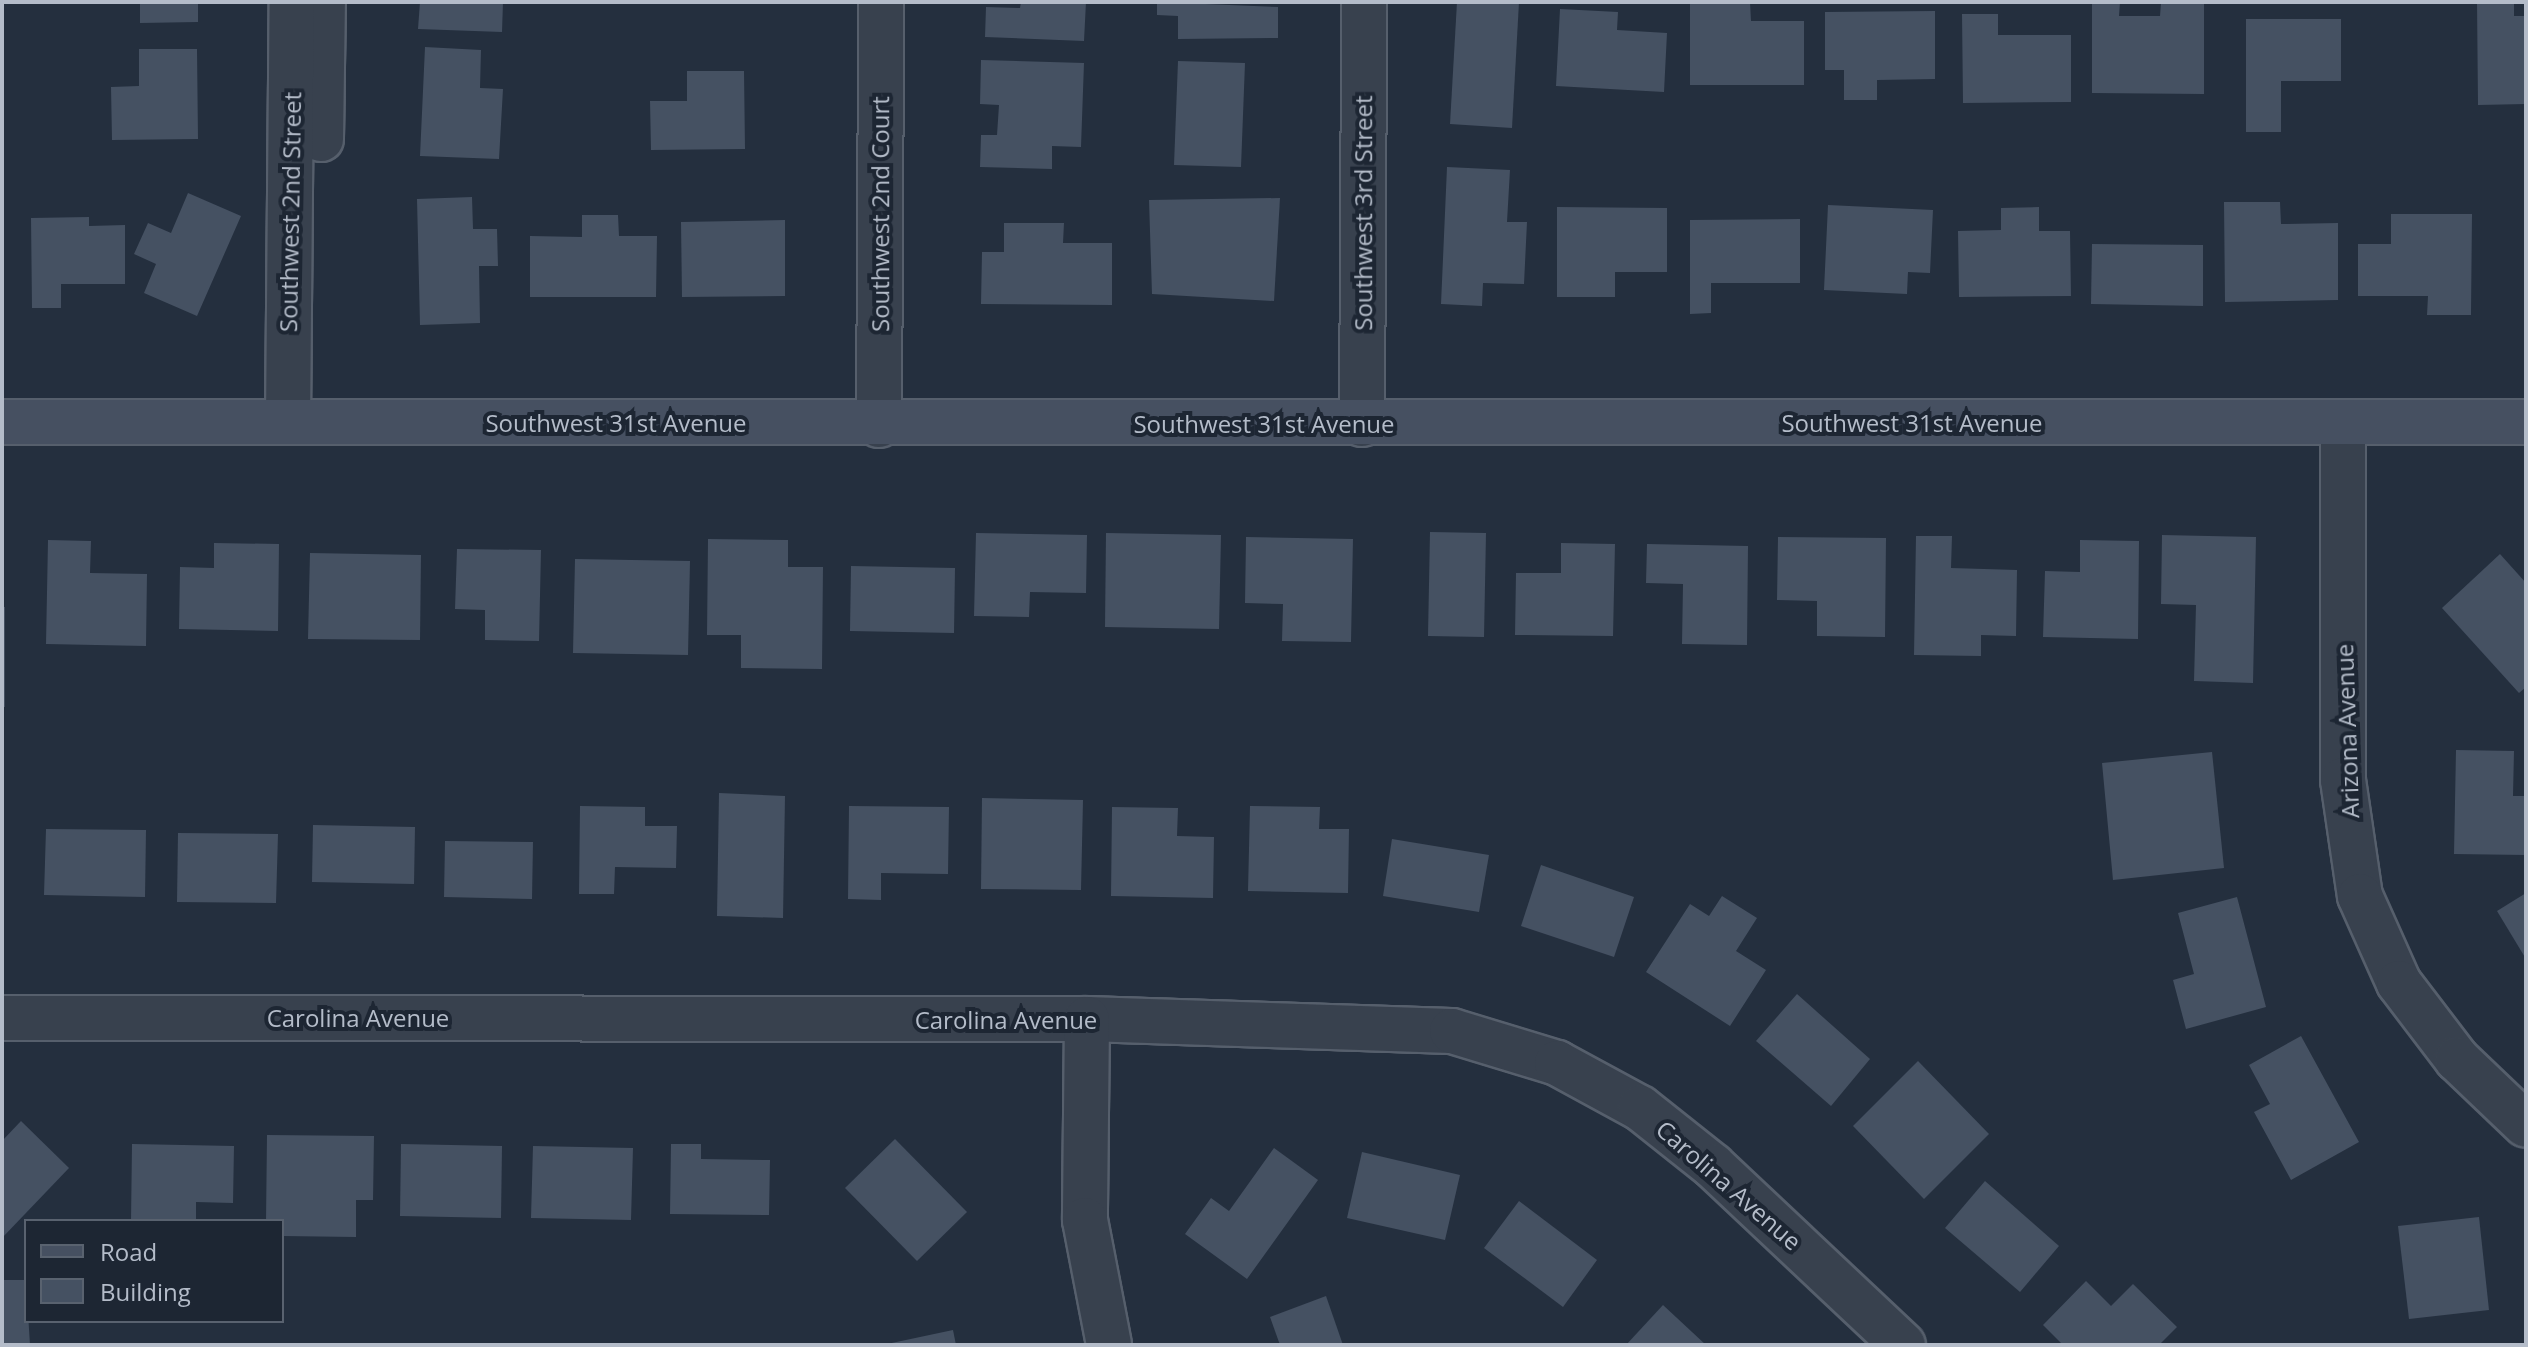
<!DOCTYPE html>
<html>
<head>
<meta charset="utf-8">
<style>
	body { margin:0 }
	#map { position:relative; width:2528px; height:1347px; overflow:hidden; background:#242f3e; font-family:"Open Sans",sans-serif }
	div>[style] { position:absolute }
	.building>* { inset:0; background:#455162 }
	.roads { filter:drop-shadow(2px 0 #565f6c) drop-shadow(-2px 0 #565f6c) drop-shadow(0 2px #565f6c) drop-shadow(0 -2px #565f6c) }
	.street>* { height:44px; margin:-22px; padding:0 22px; transform-origin:22px; border-radius:22px; background:#38414e }
	.secondary>* { height:44px; margin:-22px; padding:0 22px; transform-origin:22px; border-radius:22px; background:#465061 }
	span { translate:-50% -50%; white-space:nowrap; text-align:center; line-height:1.15; -webkit-text-stroke:8px #1d2633; paint-order:stroke }
	.street-label { font-size:24px; color:#b4bcc9 }
	.frame { position:absolute; inset:0; border:4px solid #b4bcc9; pointer-events:none }
	.legend { position:absolute; left:24px; top:1219px; width:260px; height:104px; box-sizing:border-box; background:#1d2633; border:2px solid #59626f; margin:0; padding:10px 14px; list-style:none; font-size:24px; color:#b4bcc9 }
	.legend li { display:flex; align-items:center; gap:16px; height:40px }
	.legend b { width:40px; border:2px solid #59626f }
</style>
</head>
<body>
<div id="map">
	<div class="building">
		<i style="clip-path:polygon(140px 2px,198px 2px,198px 22px,140px 23px)"></i>
		<i style="clip-path:polygon(420px 2px,503px 2px,502px 32px,418px 29px)"></i>
		<i style="clip-path:polygon(1021px 2px,1086px 2px,1084px 41px,985px 37px,986px 7px,1020px 8px)"></i>
		<i style="clip-path:polygon(1157px 2px,1278px 7px,1278px 38px,1178px 39px,1178px 16px,1157px 15px)"></i>
		<i style="clip-path:polygon(1457px 2px,1519px 2px,1512px 128px,1450px 124px)"></i>
		<i style="clip-path:polygon(1750px 2px,1751px 21px,1804px 21px,1804px 85px,1690px 85px,1690px 3px)"></i>
		<i style="clip-path:polygon(2092px 2px,2120px 2px,2119px 16px,2160px 16px,2161px 3px,2204px 3px,2204px 94px,2092px 93px)"></i>
		<i style="clip-path:polygon(2477px 2px,2514px 2px,2514px 16px,2526px 16px,2526px 104px,2478px 105px)"></i>
		<i style="clip-path:polygon(1560px 9px,1618px 12px,1617px 30px,1667px 33px,1664px 92px,1556px 86px)"></i>
		<i style="clip-path:polygon(1935px 11px,1935px 79px,1877px 80px,1877px 100px,1844px 100px,1844px 70px,1825px 70px,1825px 12px)"></i>
		<i style="clip-path:polygon(1962px 14px,1998px 14px,1998px 35px,2071px 35px,2071px 102px,1963px 103px)"></i>
		<i style="clip-path:polygon(2246px 19px,2341px 19px,2341px 81px,2281px 81px,2281px 132px,2246px 132px)"></i>
		<i style="clip-path:polygon(425px 47px,481px 50px,480px 88px,503px 89px,499px 159px,420px 156px)"></i>
		<i style="clip-path:polygon(139px 49px,197px 49px,198px 139px,112px 140px,111px 87px,139px 86px)"></i>
		<i style="clip-path:polygon(981px 60px,1084px 63px,1081px 147px,1052px 146px,1052px 169px,980px 167px,981px 135px,997px 135px,999px 105px,980px 104px)"></i>
		<i style="clip-path:polygon(1178px 61px,1245px 63px,1241px 167px,1174px 165px)"></i>
		<i style="clip-path:polygon(687px 71px,744px 71px,745px 149px,651px 150px,650px 101px,687px 101px)"></i>
		<i style="clip-path:polygon(1447px 167px,1510px 170px,1507px 222px,1527px 222px,1524px 284px,1483px 283px,1482px 306px,1441px 304px)"></i>
		<i style="clip-path:polygon(188px 193px,241px 216px,197px 316px,144px 293px,156px 264px,134px 254px,148px 223px,171px 233px)"></i>
		<i style="clip-path:polygon(472px 197px,473px 229px,497px 229px,498px 266px,479px 266px,480px 323px,420px 325px,417px 199px)"></i>
		<i style="clip-path:polygon(1280px 198px,1274px 301px,1152px 294px,1149px 200px)"></i>
		<i style="clip-path:polygon(2224px 202px,2280px 202px,2281px 224px,2338px 223px,2338px 300px,2225px 302px)"></i>
		<i style="clip-path:polygon(1828px 205px,1933px 210px,1930px 273px,1908px 272px,1907px 294px,1824px 290px)"></i>
		<i style="clip-path:polygon(1557px 207px,1667px 208px,1667px 272px,1615px 272px,1615px 297px,1557px 297px)"></i>
		<i style="clip-path:polygon(2039px 207px,2039px 231px,2070px 231px,2071px 296px,1959px 297px,1958px 231px,2001px 230px,2001px 208px)"></i>
		<i style="clip-path:polygon(2391px 214px,2472px 214px,2471px 315px,2427px 315px,2428px 296px,2358px 296px,2358px 244px,2391px 244px)"></i>
		<i style="clip-path:polygon(582px 215px,618px 215px,619px 236px,657px 236px,656px 297px,530px 297px,530px 236px,582px 237px)"></i>
		<i style="clip-path:polygon(89px 217px,89px 226px,125px 225px,125px 284px,61px 284px,61px 308px,32px 308px,31px 218px)"></i>
		<i style="clip-path:polygon(1800px 219px,1800px 283px,1711px 283px,1711px 313px,1690px 314px,1690px 220px)"></i>
		<i style="clip-path:polygon(785px 220px,785px 296px,682px 297px,681px 222px)"></i>
		<i style="clip-path:polygon(1004px 223px,1064px 223px,1063px 243px,1112px 243px,1112px 305px,981px 304px,982px 252px,1004px 252px)"></i>
		<i style="clip-path:polygon(2092px 244px,2203px 245px,2203px 306px,2091px 304px)"></i>
		<i style="clip-path:polygon(1430px 532px,1486px 533px,1484px 637px,1428px 636px)"></i>
		<i style="clip-path:polygon(976px 533px,1087px 535px,1086px 593px,1030px 592px,1029px 617px,974px 616px)"></i>
		<i style="clip-path:polygon(1106px 533px,1221px 535px,1219px 629px,1105px 627px)"></i>
		<i style="clip-path:polygon(2162px 535px,2256px 537px,2253px 683px,2194px 681px,2196px 605px,2161px 604px)"></i>
		<i style="clip-path:polygon(1916px 536px,1952px 536px,1951px 568px,2017px 570px,2016px 636px,1981px 635px,1981px 656px,1914px 655px)"></i>
		<i style="clip-path:polygon(1246px 537px,1353px 539px,1351px 642px,1282px 641px,1283px 604px,1245px 603px)"></i>
		<i style="clip-path:polygon(1778px 537px,1886px 538px,1885px 637px,1817px 636px,1817px 601px,1777px 600px)"></i>
		<i style="clip-path:polygon(708px 539px,788px 540px,788px 567px,823px 567px,822px 669px,741px 668px,741px 635px,707px 635px)"></i>
		<i style="clip-path:polygon(48px 540px,91px 541px,90px 573px,147px 574px,146px 646px,46px 644px)"></i>
		<i style="clip-path:polygon(2080px 540px,2139px 541px,2138px 639px,2043px 637px,2045px 571px,2080px 572px)"></i>
		<i style="clip-path:polygon(214px 543px,279px 544px,278px 631px,179px 629px,180px 567px,214px 568px)"></i>
		<i style="clip-path:polygon(1561px 543px,1615px 544px,1613px 636px,1515px 635px,1516px 573px,1561px 573px)"></i>
		<i style="clip-path:polygon(1647px 544px,1748px 546px,1747px 645px,1682px 644px,1683px 584px,1646px 583px)"></i>
		<i style="clip-path:polygon(457px 549px,541px 550px,539px 641px,485px 640px,485px 610px,455px 609px)"></i>
		<i style="clip-path:polygon(310px 553px,421px 555px,420px 640px,308px 639px)"></i>
		<i style="clip-path:polygon(2500px 554px,2526px 583px,2526px 687px,2519px 693px,2442px 608px)"></i>
		<i style="clip-path:polygon(575px 559px,690px 561px,688px 655px,573px 653px)"></i>
		<i style="clip-path:polygon(851px 566px,955px 568px,954px 633px,850px 631px)"></i>
		<i style="clip-path:polygon(2px 607px,5px 607px,5px 707px,2px 707px)"></i>
		<i style="clip-path:polygon(2456px 750px,2514px 751px,2513px 796px,2526px 796px,2526px 855px,2454px 854px)"></i>
		<i style="clip-path:polygon(2212px 752px,2224px 868px,2113px 880px,2102px 763px)"></i>
		<i style="clip-path:polygon(719px 793px,785px 796px,783px 918px,717px 916px)"></i>
		<i style="clip-path:polygon(982px 798px,1083px 800px,1081px 890px,981px 889px)"></i>
		<i style="clip-path:polygon(580px 806px,645px 807px,645px 826px,677px 826px,676px 868px,615px 867px,614px 894px,579px 894px)"></i>
		<i style="clip-path:polygon(849px 806px,949px 807px,948px 874px,881px 873px,881px 900px,848px 899px)"></i>
		<i style="clip-path:polygon(1250px 806px,1320px 807px,1319px 829px,1349px 829px,1348px 893px,1248px 891px)"></i>
		<i style="clip-path:polygon(1112px 807px,1178px 808px,1177px 836px,1214px 837px,1213px 898px,1111px 896px)"></i>
		<i style="clip-path:polygon(313px 825px,415px 827px,414px 884px,312px 882px)"></i>
		<i style="clip-path:polygon(46px 829px,146px 830px,145px 897px,44px 895px)"></i>
		<i style="clip-path:polygon(178px 833px,278px 834px,276px 903px,177px 902px)"></i>
		<i style="clip-path:polygon(1392px 839px,1489px 855px,1479px 912px,1383px 896px)"></i>
		<i style="clip-path:polygon(445px 841px,533px 842px,532px 899px,444px 897px)"></i>
		<i style="clip-path:polygon(1541px 865px,1634px 897px,1614px 957px,1521px 926px)"></i>
		<i style="clip-path:polygon(2526px 893px,2526px 959px,2497px 911px)"></i>
		<i style="clip-path:polygon(1722px 896px,1757px 918px,1736px 951px,1766px 970px,1730px 1026px,1646px 972px,1690px 904px,1709px 916px)"></i>
		<i style="clip-path:polygon(2237px 897px,2266px 1007px,2186px 1029px,2173px 980px,2194px 974px,2178px 913px)"></i>
		<i style="clip-path:polygon(1797px 994px,1870px 1059px,1831px 1106px,1756px 1041px)"></i>
		<i style="clip-path:polygon(2301px 1036px,2359px 1142px,2291px 1180px,2254px 1112px,2270px 1104px,2249px 1065px)"></i>
		<i style="clip-path:polygon(1918px 1061px,1989px 1134px,1924px 1199px,1853px 1126px)"></i>
		<i style="clip-path:polygon(21px 1121px,69px 1168px,2px 1238px,2px 1141px)"></i>
		<i style="clip-path:polygon(267px 1135px,374px 1136px,373px 1200px,356px 1200px,356px 1237px,282px 1236px,282px 1221px,266px 1221px)"></i>
		<i style="clip-path:polygon(895px 1139px,967px 1212px,917px 1261px,845px 1188px)"></i>
		<i style="clip-path:polygon(132px 1144px,234px 1146px,233px 1203px,196px 1202px,196px 1221px,131px 1221px)"></i>
		<i style="clip-path:polygon(401px 1144px,502px 1146px,501px 1218px,400px 1216px)"></i>
		<i style="clip-path:polygon(671px 1144px,701px 1144px,701px 1159px,770px 1160px,769px 1215px,670px 1214px)"></i>
		<i style="clip-path:polygon(533px 1146px,633px 1148px,631px 1220px,531px 1218px)"></i>
		<i style="clip-path:polygon(1274px 1148px,1318px 1180px,1247px 1279px,1185px 1234px,1211px 1198px,1229px 1211px)"></i>
		<i style="clip-path:polygon(1362px 1152px,1460px 1175px,1445px 1240px,1347px 1218px)"></i>
		<i style="clip-path:polygon(1985px 1181px,2059px 1246px,2020px 1292px,1945px 1228px)"></i>
		<i style="clip-path:polygon(1519px 1201px,1597px 1260px,1563px 1307px,1484px 1248px)"></i>
		<i style="clip-path:polygon(2479px 1217px,2489px 1310px,2409px 1319px,2398px 1226px)"></i>
		<i style="clip-path:polygon(2px 1280px,26px 1280px,30px 1345px,2px 1345px)"></i>
		<i style="clip-path:polygon(2086px 1281px,2111px 1306px,2133px 1284px,2177px 1327px,2159px 1345px,2063px 1345px,2043px 1325px)"></i>
		<i style="clip-path:polygon(1326px 1296px,1343px 1345px,1280px 1345px,1270px 1317px)"></i>
		<i style="clip-path:polygon(1663px 1305px,1706px 1345px,1626px 1345px)"></i>
		<i style="clip-path:polygon(953px 1330px,956px 1345px,887px 1345px,887px 1344px)"></i>
	</div>
	<div class="roads">
		<div class="street">
			<i style="left:321px;top:139px;width:137px;rotate:-89.2deg"></i>
			<i style="left:288px;top:421px;width:419px;rotate:-89.5deg"></i>
			<i style="left:2343px;top:422px;width:358px;rotate:90deg"></i>
			<i style="left:2343px;top:780px;width:117px;rotate:81.7deg"></i>
			<i style="left:2360px;top:896px;width:95px;rotate:65.9deg"></i>
			<i style="left:2399px;top:983px;width:96px;rotate:52.7deg"></i>
			<i style="left:2457px;top:1059px;width:95px;rotate:43.7deg"></i>
			<i style="left:1362px;top:424px;width:422px;rotate:-89.7deg"></i>
			<i style="left:879px;top:425px;width:423px;rotate:-89.7deg"></i>
			<i style="left:2px;top:1018px;width:1085px;rotate:0.05deg"></i>
			<i style="left:1087px;top:1019px;width:365px;rotate:1.9deg"></i>
			<i style="left:1452px;top:1031px;width:110px;rotate:16.9deg"></i>
			<i style="left:1557px;top:1063px;width:94px;rotate:28.5deg"></i>
			<i style="left:1640px;top:1108px;width:93px;rotate:38.5deg"></i>
			<i style="left:1713px;top:1166px;width:261px;rotate:43.3deg"></i>
			<i style="left:1087px;top:1019px;width:201px;rotate:90.6deg"></i>
			<i style="left:1085px;top:1220px;width:127px;rotate:79.1deg"></i>
		</div>
		<div class="secondary">
			<i style="left:2px;top:422px;width:2524px"></i>
		</div>
	</div>
	<div class="street-label">
		<span style="left:290px;top:212px;rotate:-89deg">Southwest 2nd Street</span>
		<span style="left:1363px;top:213px;rotate:-90deg">Southwest 3rd Street</span>
		<span style="left:880px;top:214px;rotate:-90deg">Southwest 2nd Court</span>
		<span style="left:616px;top:423px">Southwest 31st Avenue</span>
		<span style="left:1912px;top:423px">Southwest 31st Avenue</span>
		<span style="left:1264px;top:424px">Southwest 31st Avenue</span>
		<span style="left:2347px;top:731px;rotate:-92deg">Arizona Avenue</span>
		<span style="left:358px;top:1018px">Carolina Avenue</span>
		<span style="left:1006px;top:1020px">Carolina Avenue</span>
		<span style="left:1729px;top:1185px;rotate:41deg">Carolina Avenue</span>
	</div>
	<div class="frame"></div>
	<ul class="legend">
	<li><b style="height:10px;background:#465061"></b>Road</li>
	<li><b style="height:22px;background:#455162"></b>Building</li>
	</ul>
</div>
</body>
</html>
